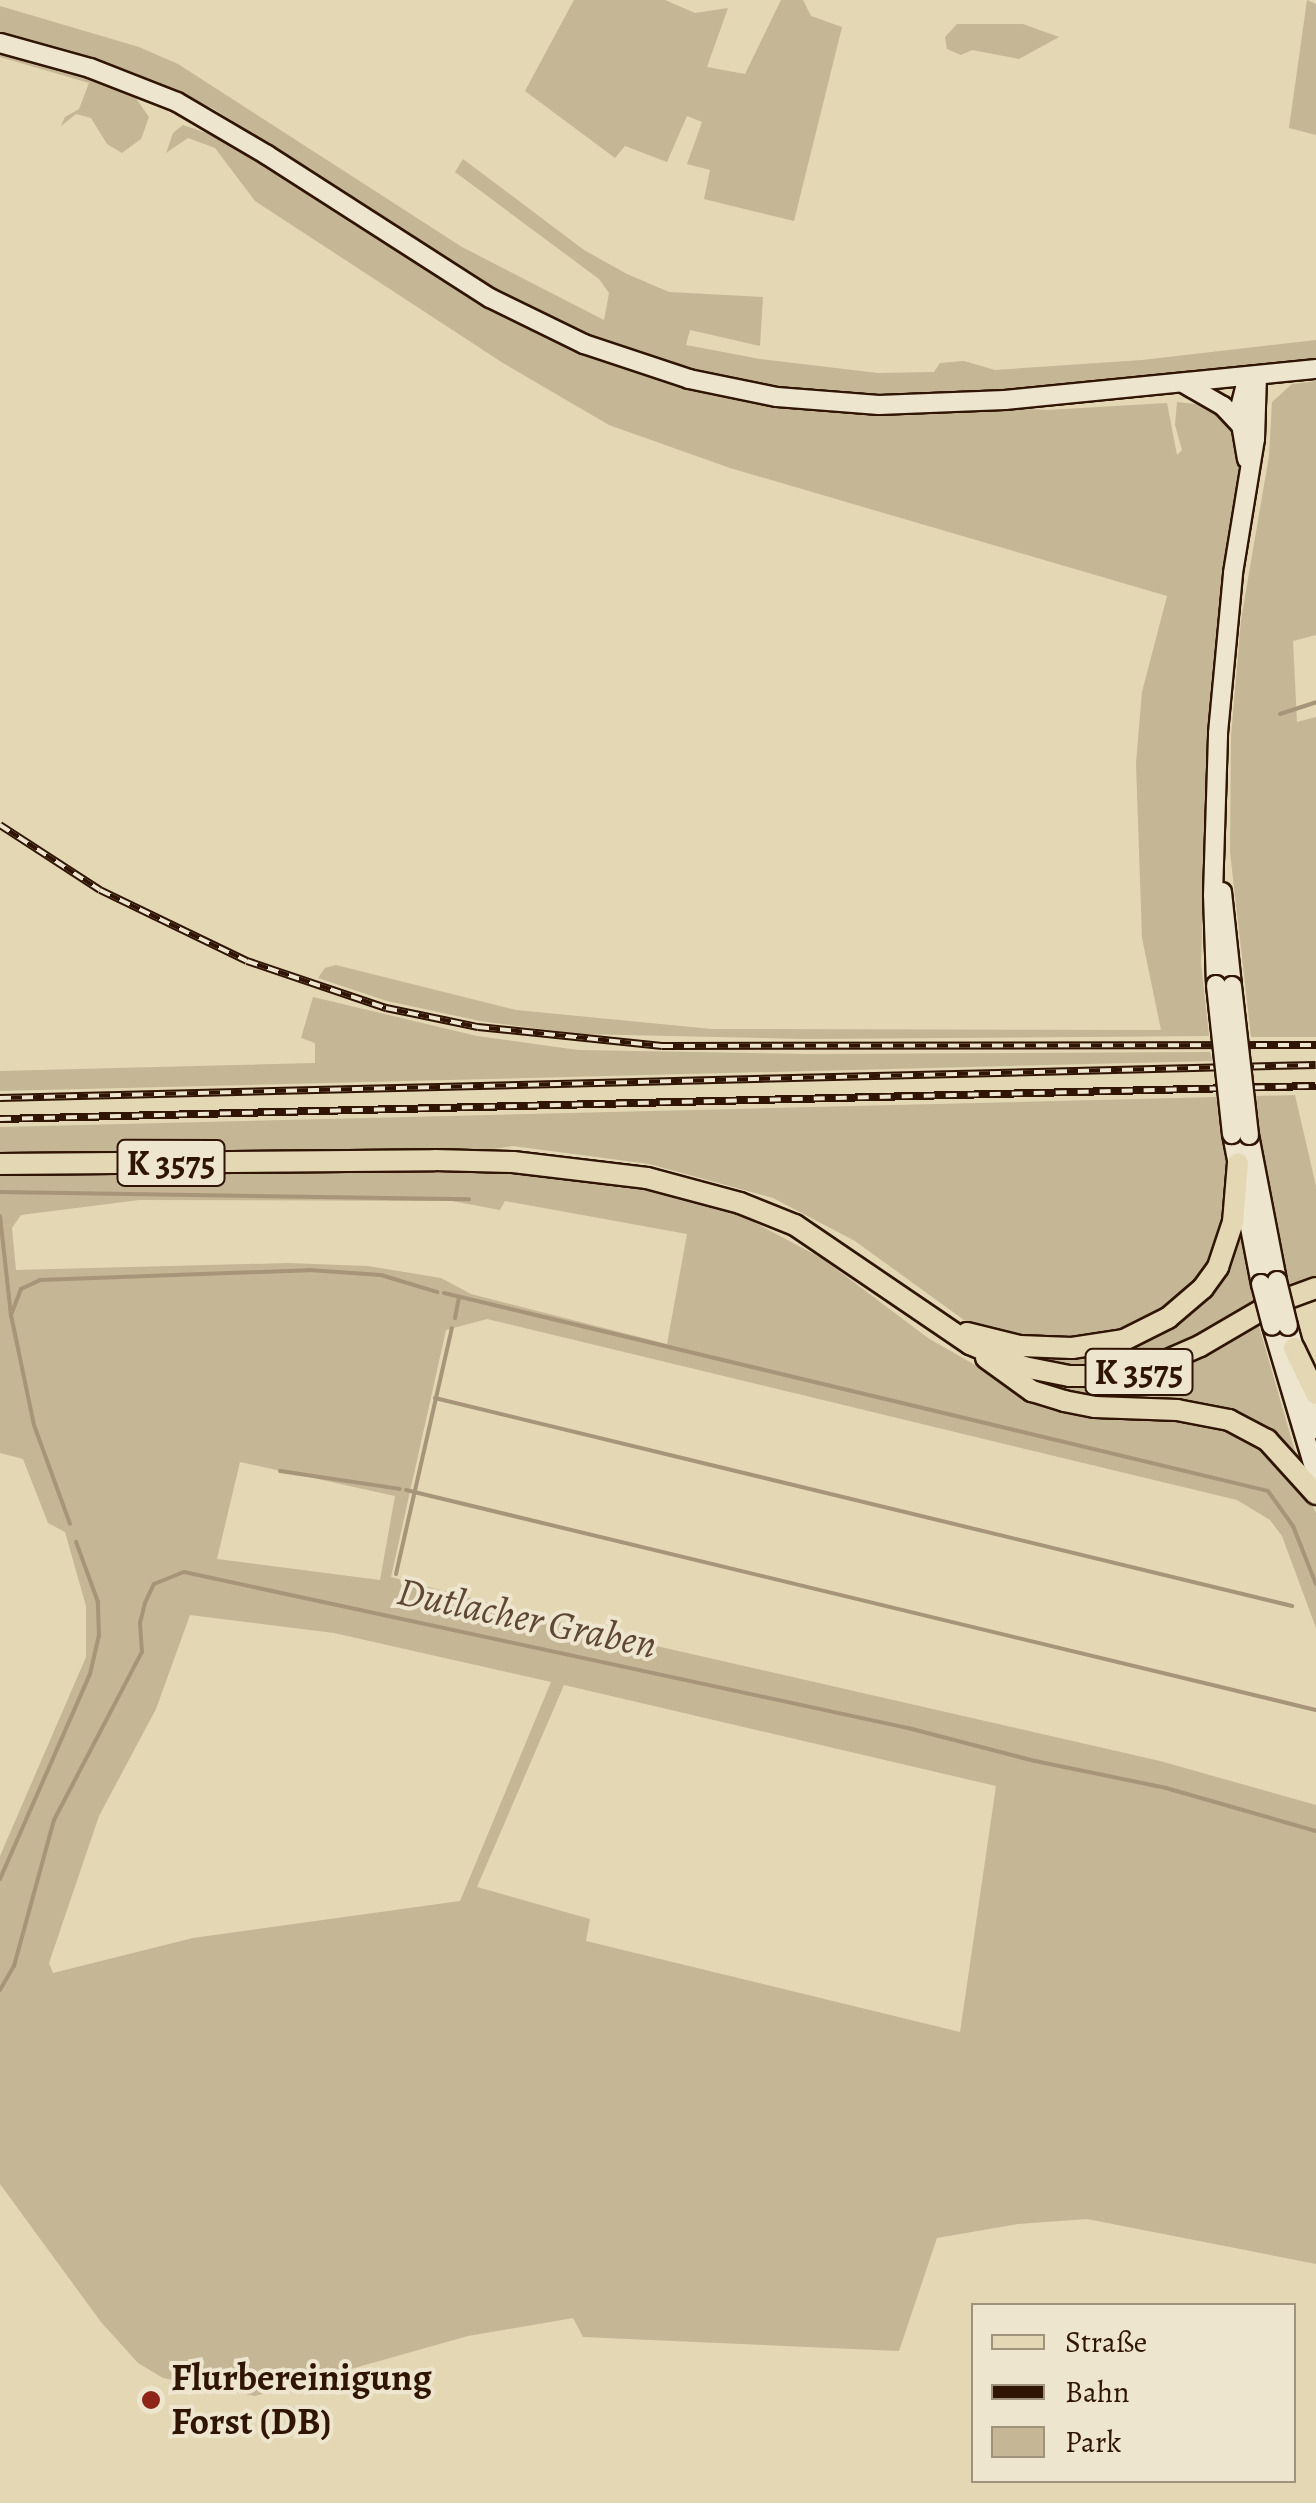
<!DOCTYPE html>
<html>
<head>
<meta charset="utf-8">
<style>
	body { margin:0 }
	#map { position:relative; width:1316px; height:2503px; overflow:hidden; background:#e3d7b4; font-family:Alegreya,serif }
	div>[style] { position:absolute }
	.green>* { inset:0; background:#c5b696 }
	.stream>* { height:4px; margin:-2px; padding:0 2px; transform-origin:2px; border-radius:2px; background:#a69578 }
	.roads { filter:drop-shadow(2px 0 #301505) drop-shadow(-2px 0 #301505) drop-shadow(0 2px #301505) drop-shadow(0 -2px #301505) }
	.secondary>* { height:18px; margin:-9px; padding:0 9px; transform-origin:9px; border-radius:9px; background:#ede5ce }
	.primary>* { height:20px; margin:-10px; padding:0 10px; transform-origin:10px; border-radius:10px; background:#e3d7b4 }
	.rail>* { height:8px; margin-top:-4px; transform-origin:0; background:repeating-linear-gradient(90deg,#ede5ce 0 11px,#301505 0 22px); box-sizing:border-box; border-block:2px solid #301505 }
	.bridges { filter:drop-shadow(2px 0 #301505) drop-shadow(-2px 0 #301505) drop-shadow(0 2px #301505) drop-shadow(0 -2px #301505) }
	.secondary-bridge>* { height:18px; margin:-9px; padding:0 9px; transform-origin:9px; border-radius:9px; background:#ede5ce }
	.dots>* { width:28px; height:28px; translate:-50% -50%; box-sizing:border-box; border:5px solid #ede5ce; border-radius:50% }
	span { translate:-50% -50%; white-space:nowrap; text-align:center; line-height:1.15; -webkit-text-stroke:8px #ede5ce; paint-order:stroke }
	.shield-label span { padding:2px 8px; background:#ede5ce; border:2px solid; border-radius:8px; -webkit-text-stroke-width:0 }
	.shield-label { font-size:35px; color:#301505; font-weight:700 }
	.poi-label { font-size:38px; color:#301505; font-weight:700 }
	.left { translate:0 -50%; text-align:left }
	.water-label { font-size:40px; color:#5f4833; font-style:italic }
	.legend { position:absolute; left:971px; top:2303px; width:325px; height:180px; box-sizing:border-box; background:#ede5ce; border:2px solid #a1927e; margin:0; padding:12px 18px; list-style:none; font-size:30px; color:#301505 }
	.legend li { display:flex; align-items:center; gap:20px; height:50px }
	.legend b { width:50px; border:2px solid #a1927e }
</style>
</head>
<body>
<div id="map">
	<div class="green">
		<i style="clip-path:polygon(574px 0,665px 0,695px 13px,728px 8px,707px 67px,745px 74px,781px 0,803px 0,811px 16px,842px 27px,794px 221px,704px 199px,710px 170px,687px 164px,702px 122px,687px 116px,667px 162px,625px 146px,615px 158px,525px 91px)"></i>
		<i style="clip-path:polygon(1307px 0,1316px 4px,1316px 135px,1289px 128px)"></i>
		<i style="clip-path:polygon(0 6px,139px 47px,178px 64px,462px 247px,604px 320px,609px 293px,599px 279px,455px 172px,463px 159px,584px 250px,627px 274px,669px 292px,763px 297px,760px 346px,690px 330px,686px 345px,760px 359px,878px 373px,934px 372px,940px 363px,964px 361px,995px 370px,1142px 360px,1316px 340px,1316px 360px,1093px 384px,847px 398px,754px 387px,672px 368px,590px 341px,503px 297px,214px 109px,125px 69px,0 35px)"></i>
		<i style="clip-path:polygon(957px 24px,1023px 24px,1059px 37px,1019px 59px,972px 50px,961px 55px,947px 49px,945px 37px)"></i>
		<i style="clip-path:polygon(0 51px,54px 65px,135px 97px,149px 117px,141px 139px,122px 153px,107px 144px,91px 118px,76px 114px,61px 126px,65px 117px,79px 109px,89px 83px,0 57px)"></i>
		<i style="clip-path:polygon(183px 125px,218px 137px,487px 304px,582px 350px,688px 386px,1047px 410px,1167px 403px,1177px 455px,1182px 450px,1175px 425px,1177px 402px,1213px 406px,1233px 427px,1239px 471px,1217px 641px,1209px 757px,1201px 963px,1209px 1036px,806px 1039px,579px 1034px,480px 1021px,387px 1001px,318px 978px,325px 968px,336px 965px,516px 1010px,712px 1029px,1161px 1030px,1142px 938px,1136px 763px,1142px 692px,1167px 596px,730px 468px,609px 425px,503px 363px,255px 201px,215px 148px,188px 138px,166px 153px,173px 133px)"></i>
		<i style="clip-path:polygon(1316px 381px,1316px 635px,1293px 641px,1297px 722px,1316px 717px,1316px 1037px,1251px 1037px,1230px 852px,1231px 736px,1241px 620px,1269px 456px,1272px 402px,1292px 384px)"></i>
		<i style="clip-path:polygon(313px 997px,477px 1036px,578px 1050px,806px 1054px,1210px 1052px,1212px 1061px,0 1091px,0 1071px,315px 1063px,315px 1043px,301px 1038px)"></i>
		<i style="clip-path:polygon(1295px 1095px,1316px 1186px,1316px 1276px,1289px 1285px,1262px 1168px,1255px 1096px)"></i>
		<i style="clip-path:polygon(1217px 1097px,1230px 1197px,1223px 1244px,1186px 1297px,1122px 1334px,1045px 1343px,988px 1331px,964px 1320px,855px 1241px,773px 1198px,649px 1164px,513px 1146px,472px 1152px,0 1156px,0 1127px)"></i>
		<i style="clip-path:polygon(evenodd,413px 1170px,562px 1176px,643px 1188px,735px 1212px,823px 1259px,928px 1338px,1029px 1396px,1205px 1420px,1254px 1440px,1302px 1486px,1316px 1513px,1316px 1628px,1282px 1536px,1270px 1520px,1237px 1500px,487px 1319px,446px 1330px,391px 1577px,617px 1637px,1160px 1761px,1316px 1805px,1316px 2264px,1087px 2219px,1018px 2224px,937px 2238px,899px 2351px,583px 2337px,573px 2318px,468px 2336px,255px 2396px,163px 2378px,138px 2363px,101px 2322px,0 2184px,0 1856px,86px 1657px,86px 1606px,65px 1532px,48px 1523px,23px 1459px,0 1453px,0 1174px,413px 1170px,139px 1200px,452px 1201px,500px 1210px,505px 1201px,687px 1234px,667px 1344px,471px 1294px,441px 1278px,368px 1266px,288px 1263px,16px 1270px,12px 1228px,21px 1215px,139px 1200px,413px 1170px,240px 1462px,395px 1496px,380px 1580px,217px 1559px,240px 1462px,413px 1170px,190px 1615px,334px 1633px,551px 1682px,460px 1901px,193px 1938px,53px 1973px,49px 1963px,99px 1816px,156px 1709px,190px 1615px,413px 1170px,564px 1685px,996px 1786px,960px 2032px,586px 1941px,590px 1919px,477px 1887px,564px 1685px)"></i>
		<i style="clip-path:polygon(1243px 1233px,1254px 1301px,1198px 1336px,1120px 1366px,1070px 1368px,1026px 1359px,1004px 1348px,1125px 1348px,1152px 1338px,1209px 1294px,1225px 1272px)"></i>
		<i style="clip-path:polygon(1258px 1323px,1297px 1458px,1263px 1428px,1097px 1401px,1034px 1384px,1018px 1374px,1068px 1385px,1123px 1384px)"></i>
	</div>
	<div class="stream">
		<i style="left:1280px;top:714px;width:38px;rotate:-18deg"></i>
		<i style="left:0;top:1192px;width:469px;rotate:0.9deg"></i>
		<i style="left:0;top:1216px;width:100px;rotate:83.7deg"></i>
		<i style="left:11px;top:1315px;width:112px;rotate:78.2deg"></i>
		<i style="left:34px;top:1425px;width:105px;rotate:70deg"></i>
		<i style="left:444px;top:1293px;width:847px;rotate:13.51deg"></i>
		<i style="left:1268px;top:1491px;width:43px;rotate:54.5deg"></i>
		<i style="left:1293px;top:1526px;width:62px;rotate:68.4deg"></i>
		<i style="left:11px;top:1315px;width:28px;rotate:-69deg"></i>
		<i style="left:21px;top:1289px;width:21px;rotate:-25deg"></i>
		<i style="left:40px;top:1280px;width:269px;rotate:-2.1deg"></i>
		<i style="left:309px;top:1270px;width:72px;rotate:4deg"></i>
		<i style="left:381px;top:1275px;width:59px;rotate:16.9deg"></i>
		<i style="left:455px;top:1318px;width:20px;rotate:-79deg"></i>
		<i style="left:435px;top:1398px;width:882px;rotate:13.64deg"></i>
		<i style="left:280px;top:1471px;width:121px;rotate:8.5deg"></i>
		<i style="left:406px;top:1490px;width:936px;rotate:13.59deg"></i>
		<i style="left:396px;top:1574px;width:252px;rotate:-77.2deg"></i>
		<i style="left:0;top:1879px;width:224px;rotate:-66.3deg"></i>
		<i style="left:90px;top:1674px;width:39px;rotate:-77deg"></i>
		<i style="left:99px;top:1636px;width:34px;rotate:-92deg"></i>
		<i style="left:98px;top:1602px;width:64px;rotate:-110.1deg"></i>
		<i style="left:0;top:1990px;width:28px;rotate:-60deg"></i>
		<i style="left:14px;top:1966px;width:151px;rotate:-74.7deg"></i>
		<i style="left:54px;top:1820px;width:190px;rotate:-62.4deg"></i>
		<i style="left:142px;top:1652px;width:29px;rotate:-94deg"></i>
		<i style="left:140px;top:1623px;width:21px;rotate:-76deg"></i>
		<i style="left:145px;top:1603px;width:21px;rotate:-65deg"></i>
		<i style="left:154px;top:1584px;width:32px;rotate:-22deg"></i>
		<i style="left:184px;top:1572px;width:741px;rotate:12.16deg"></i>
		<i style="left:908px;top:1728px;width:131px;rotate:14.6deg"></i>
		<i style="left:1035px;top:1761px;width:134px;rotate:11.6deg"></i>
		<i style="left:1166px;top:1788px;width:156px;rotate:16deg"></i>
	</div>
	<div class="roads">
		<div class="secondary">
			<i style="left:0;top:43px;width:93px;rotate:15.5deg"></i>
			<i style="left:90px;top:68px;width:93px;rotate:21.3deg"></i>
			<i style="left:177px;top:102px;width:104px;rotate:30.5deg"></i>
			<i style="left:267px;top:155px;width:265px;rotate:32.7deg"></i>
			<i style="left:490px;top:298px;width:105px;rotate:26.1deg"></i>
			<i style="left:584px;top:344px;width:111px;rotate:18.4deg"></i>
			<i style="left:689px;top:379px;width:90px;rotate:11.6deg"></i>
			<i style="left:777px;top:397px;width:102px;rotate:4.5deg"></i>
			<i style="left:879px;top:405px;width:126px;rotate:-2.3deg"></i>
			<i style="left:1005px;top:400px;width:313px;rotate:-5.7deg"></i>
			<i style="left:1183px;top:383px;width:46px;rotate:29.9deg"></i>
			<i style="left:1223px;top:406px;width:25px;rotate:47deg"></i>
			<i style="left:1247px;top:459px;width:48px;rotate:-99.7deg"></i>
			<i style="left:1239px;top:412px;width:37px;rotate:-76deg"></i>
			<i style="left:1222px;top:892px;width:95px;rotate:83.9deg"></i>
			<i style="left:1216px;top:985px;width:90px;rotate:-91.9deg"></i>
			<i style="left:1213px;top:895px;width:162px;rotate:-88.2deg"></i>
			<i style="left:1218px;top:733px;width:161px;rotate:-84.6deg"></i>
			<i style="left:1233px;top:573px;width:136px;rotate:-80.7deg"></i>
			<i style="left:1255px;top:439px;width:63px;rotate:-88.2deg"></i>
			<i style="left:1232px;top:1134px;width:153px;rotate:79.1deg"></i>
			<i style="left:1249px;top:1135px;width:149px;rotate:79.1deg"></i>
			<i style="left:1272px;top:1326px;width:154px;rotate:73.4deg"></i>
			<i style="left:1288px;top:1326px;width:107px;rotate:74.8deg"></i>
		</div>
		<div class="primary">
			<i style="left:0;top:1164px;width:435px;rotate:-0.5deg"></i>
			<i style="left:435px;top:1160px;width:78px;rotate:1.5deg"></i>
			<i style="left:513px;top:1162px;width:135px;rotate:6.8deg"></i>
			<i style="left:647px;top:1178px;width:96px;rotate:15deg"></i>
			<i style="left:740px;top:1203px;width:59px;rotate:21.8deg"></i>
			<i style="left:795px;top:1225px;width:212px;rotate:34.2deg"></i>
			<i style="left:970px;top:1344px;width:59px;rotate:23.1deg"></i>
			<i style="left:1024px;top:1367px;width:46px;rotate:11.3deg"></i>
			<i style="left:1069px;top:1376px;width:52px"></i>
			<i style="left:1121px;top:1376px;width:25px;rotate:-14deg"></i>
			<i style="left:1145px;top:1370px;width:60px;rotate:-23.6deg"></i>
			<i style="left:1200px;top:1346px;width:83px;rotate:-30.3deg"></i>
			<i style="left:1272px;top:1304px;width:47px;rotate:-20deg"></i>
			<i style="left:967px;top:1333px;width:55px;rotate:13.8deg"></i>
			<i style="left:1020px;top:1346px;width:52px;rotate:2.2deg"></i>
			<i style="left:1072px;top:1348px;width:53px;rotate:-8.7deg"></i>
			<i style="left:1124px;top:1340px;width:49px;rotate:-26.6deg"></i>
			<i style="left:1168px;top:1318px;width:46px;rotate:-40.6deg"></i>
			<i style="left:1203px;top:1288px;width:26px;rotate:-54deg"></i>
			<i style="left:1218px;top:1267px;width:47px;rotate:-71.6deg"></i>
			<i style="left:1233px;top:1222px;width:59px;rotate:-85.2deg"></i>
			<i style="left:1294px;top:1348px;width:51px;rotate:64.4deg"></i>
			<i style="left:986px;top:1358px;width:57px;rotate:35.7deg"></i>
			<i style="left:1032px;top:1391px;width:34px;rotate:17deg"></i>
			<i style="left:1064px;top:1401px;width:32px;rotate:11deg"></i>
			<i style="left:1095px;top:1407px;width:82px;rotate:2.1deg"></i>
			<i style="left:1177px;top:1410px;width:53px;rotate:10.9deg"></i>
			<i style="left:1229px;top:1420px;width:43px;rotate:27.8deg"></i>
			<i style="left:1267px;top:1440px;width:73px;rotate:47.8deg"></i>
		</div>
	</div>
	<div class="rail">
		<i style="left:0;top:825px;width:119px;rotate:33deg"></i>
		<i style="left:100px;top:890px;width:163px;rotate:25.8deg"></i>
		<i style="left:247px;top:961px;width:147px;rotate:18.7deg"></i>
		<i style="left:386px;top:1008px;width:94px;rotate:11.7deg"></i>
		<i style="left:478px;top:1027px;width:185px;rotate:5.9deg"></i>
		<i style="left:662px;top:1046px;width:654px;rotate:-0.09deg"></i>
		<i style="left:0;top:1098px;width:1316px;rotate:-1.44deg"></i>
		<i style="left:0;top:1119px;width:1316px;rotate:-1.44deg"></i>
	</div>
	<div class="bridges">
		<div class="secondary-bridge">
			<i style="left:1216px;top:985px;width:150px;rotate:83.9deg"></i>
			<i style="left:1232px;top:986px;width:150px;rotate:83.5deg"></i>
			<i style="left:1277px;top:1281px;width:46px;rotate:76.3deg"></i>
			<i style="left:1261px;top:1284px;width:43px;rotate:75.3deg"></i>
		</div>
	</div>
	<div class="dots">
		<i style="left:151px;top:2400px;background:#8f2418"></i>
	</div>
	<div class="shield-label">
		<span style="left:171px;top:1163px">K 3575</span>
		<span style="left:1139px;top:1372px">K 3575</span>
	</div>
	<div class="poi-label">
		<span class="left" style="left:171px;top:2400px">Flurbereinigung<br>Forst (DB)</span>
	</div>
	<div class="water-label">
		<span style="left:527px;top:1618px;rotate:12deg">Dutlacher Graben</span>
	</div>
	<ul class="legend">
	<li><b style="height:12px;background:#e3d7b4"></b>Straße</li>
	<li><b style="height:12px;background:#301505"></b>Bahn</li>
	<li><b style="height:28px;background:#c5b696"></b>Park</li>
	</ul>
</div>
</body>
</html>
